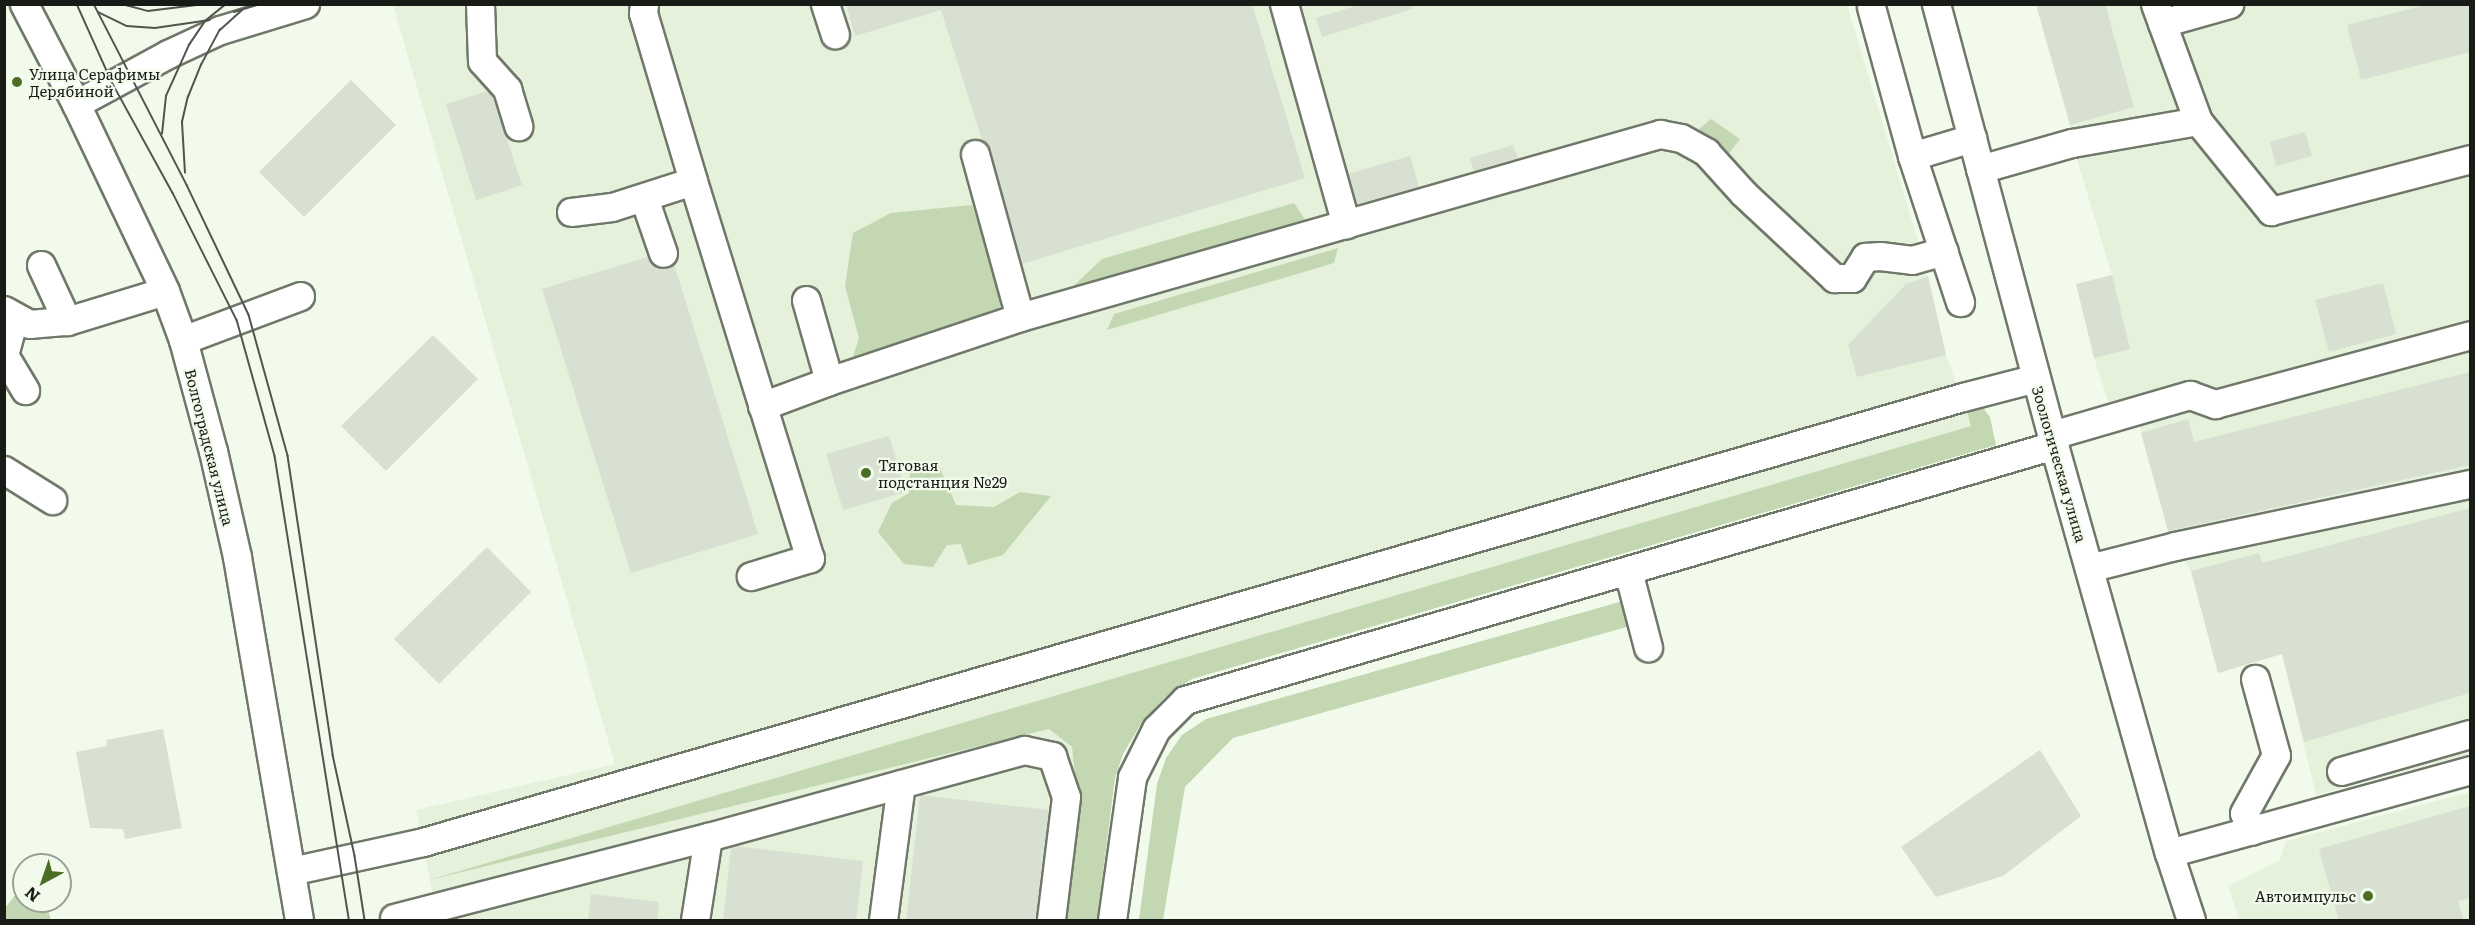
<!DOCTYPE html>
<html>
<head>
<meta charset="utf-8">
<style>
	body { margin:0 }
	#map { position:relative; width:2475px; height:925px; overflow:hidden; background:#f2fbeb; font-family:Literata,serif }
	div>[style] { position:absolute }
	.built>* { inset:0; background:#e5f1db }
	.green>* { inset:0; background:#c3d7b2 }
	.building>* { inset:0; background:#d8e0d1 }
	.roads { filter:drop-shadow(2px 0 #70786a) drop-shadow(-2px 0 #70786a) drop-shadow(0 2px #70786a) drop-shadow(0 -2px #70786a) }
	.minor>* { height:27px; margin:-13.5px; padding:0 13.5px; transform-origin:13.5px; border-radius:13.5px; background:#fff }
	.tram>* { height:1.5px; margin:-0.75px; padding:0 0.75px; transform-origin:0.75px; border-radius:0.75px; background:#50554d }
	.dots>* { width:16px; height:16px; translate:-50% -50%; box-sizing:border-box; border:3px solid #f2fbeb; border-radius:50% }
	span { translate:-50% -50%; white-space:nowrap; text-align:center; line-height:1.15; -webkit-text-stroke:4.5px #f2fbeb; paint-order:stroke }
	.poi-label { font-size:15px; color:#181b16 }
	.left { translate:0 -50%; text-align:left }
	.right { translate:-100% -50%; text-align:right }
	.street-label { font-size:15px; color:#181b16 }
	.frame { position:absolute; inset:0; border:6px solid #181b16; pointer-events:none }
	.north { position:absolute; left:12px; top:853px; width:60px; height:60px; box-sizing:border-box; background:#f2fbeb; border:2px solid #9ba196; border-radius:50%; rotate:220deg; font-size:16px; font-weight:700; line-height:24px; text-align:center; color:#181b16 }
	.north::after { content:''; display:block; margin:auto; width:21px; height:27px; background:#4c6d25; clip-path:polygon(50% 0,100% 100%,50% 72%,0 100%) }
</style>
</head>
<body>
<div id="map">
	<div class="built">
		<i style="clip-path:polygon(393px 5px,1847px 5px,1923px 257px,1946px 355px,1972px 426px,447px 875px,1049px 729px,1072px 747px,1076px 787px,1063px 920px,438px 920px,416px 810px,615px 764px)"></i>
		<i style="clip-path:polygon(2036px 5px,2470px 5px,2470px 754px,2316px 795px,2282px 654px,2218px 673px,2191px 571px,2170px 537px,2132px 398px,2109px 404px,2094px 358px,2112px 275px,2072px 143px,2070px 125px)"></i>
		<i style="clip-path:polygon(2470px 792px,2470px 920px,2239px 920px,2228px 886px,2280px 860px,2286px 841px)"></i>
	</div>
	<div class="green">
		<i style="clip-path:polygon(1711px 119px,1740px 139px,1728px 155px,1711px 144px,1699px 129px)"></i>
		<i style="clip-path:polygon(1294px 203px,1308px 224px,1067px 292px,1102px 259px)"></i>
		<i style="clip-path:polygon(972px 205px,1003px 295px,996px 319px,850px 366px,859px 338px,845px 286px,853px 233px,891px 213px)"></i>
		<i style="clip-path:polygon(1338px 248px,1334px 263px,1107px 330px,1114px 314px)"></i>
		<i style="clip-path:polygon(1977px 400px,1990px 417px,1996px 445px,1192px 679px,1165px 697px,1142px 722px,1123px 754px,1115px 778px,1097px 920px,1063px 920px,1076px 787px,1072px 747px,1049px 729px,429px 880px,1971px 426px,1965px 403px)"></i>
		<i style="clip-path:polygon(910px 467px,940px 468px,956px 505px,994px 507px,1020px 492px,1051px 496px,1003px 555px,968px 565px,961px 544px,947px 545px,933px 567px,904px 564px,878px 532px,892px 503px,909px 493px)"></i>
		<i style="clip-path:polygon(1623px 601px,1630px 626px,1233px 738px,1185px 787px,1163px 920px,1139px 920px,1157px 784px,1166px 758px,1182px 735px,1206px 719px)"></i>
		<i style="clip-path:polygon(16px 894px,24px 896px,24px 901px,45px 901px,51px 920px,5px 920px,5px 908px)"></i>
	</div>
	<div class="building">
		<i style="clip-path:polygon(846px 4px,1252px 4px,1305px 178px,1022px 264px,990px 150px,982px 140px,941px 10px,855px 36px)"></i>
		<i style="clip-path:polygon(1362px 4px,1412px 4px,1412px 9px,1322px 37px,1316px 18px)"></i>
		<i style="clip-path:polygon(2036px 4px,2105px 4px,2134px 107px,2070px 125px)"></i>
		<i style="clip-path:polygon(2429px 4px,2470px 4px,2470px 52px,2361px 80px,2347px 25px)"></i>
		<i style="clip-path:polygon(351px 80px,396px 125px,304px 217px,259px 172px)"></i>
		<i style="clip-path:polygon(488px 91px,493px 97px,522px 185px,476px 200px,446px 104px)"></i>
		<i style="clip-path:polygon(2305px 132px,2312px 156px,2276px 166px,2270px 142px)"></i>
		<i style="clip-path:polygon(1513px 145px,1518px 158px,1474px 171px,1470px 158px)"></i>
		<i style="clip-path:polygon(1410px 156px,1419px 187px,1357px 204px,1348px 174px)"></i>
		<i style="clip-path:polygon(648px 257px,652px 264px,659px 268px,674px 264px,758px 534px,631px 573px,542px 289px)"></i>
		<i style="clip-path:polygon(2112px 275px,2130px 349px,2094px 358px,2076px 284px)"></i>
		<i style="clip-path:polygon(1928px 276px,1946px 355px,1857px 377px,1848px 345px,1906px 284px)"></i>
		<i style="clip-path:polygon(2383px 283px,2396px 334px,2329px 352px,2315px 300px)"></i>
		<i style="clip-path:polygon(433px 335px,478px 379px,386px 471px,341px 426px)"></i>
		<i style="clip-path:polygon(2470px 372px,2470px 465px,2168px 531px,2141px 433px,2188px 419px,2194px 442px)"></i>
		<i style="clip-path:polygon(889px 436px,906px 492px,843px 510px,826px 454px)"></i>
		<i style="clip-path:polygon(2470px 508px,2470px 693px,2304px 742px,2282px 654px,2218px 673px,2191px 571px,2259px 553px,2262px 563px)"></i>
		<i style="clip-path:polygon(487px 547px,531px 592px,439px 684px,394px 639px)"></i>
		<i style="clip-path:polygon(163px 729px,182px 828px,125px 839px,123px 829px,90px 828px,76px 752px,107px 746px,106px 740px)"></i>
		<i style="clip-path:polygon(2040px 750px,2081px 816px,2003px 876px,1936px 897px,1901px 847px)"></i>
		<i style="clip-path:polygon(920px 795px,1049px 810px,1036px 921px,906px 921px)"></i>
		<i style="clip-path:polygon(2470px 806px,2470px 898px,2458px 901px,2464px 921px,2339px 921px,2319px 849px)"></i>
		<i style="clip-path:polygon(735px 846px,863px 861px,856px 921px,723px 921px,731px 847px)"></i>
		<i style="clip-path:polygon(591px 894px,659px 902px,657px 921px,588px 921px)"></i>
	</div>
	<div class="roads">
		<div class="minor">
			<i style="left:24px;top:4px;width:113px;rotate:62.5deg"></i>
			<i style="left:76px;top:104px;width:207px;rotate:64.5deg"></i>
			<i style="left:165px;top:291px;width:52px;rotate:69.8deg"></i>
			<i style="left:183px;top:340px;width:115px;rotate:74.9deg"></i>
			<i style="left:213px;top:451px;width:109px;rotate:77.2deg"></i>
			<i style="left:237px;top:557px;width:368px;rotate:80.3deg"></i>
			<i style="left:480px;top:4px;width:57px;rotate:88deg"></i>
			<i style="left:482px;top:61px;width:38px;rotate:48deg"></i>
			<i style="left:507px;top:89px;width:39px;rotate:73deg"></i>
			<i style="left:644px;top:4px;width:9px;rotate:96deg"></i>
			<i style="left:643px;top:13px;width:175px;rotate:73.4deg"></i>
			<i style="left:693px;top:181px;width:395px;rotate:72.8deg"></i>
			<i style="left:810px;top:558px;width:62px;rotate:163deg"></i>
			<i style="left:825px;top:4px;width:32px;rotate:72deg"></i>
			<i style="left:1284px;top:4px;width:229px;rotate:74.3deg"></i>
			<i style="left:1936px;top:4px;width:457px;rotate:75deg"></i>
			<i style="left:2054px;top:445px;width:424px;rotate:74.3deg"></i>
			<i style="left:2169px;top:853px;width:71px;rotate:71.8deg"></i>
			<i style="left:2155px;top:4px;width:125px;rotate:69.8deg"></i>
			<i style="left:2198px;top:121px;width:116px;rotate:51deg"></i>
			<i style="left:2271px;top:211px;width:206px;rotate:-14.6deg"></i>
			<i style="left:1871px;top:7px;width:155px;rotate:74.6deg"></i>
			<i style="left:1912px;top:156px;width:154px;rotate:71.8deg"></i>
			<i style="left:2162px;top:23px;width:70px;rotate:-15.8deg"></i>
			<i style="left:76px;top:104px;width:105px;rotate:-28.5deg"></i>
			<i style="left:168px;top:54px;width:57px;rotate:-24.8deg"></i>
			<i style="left:220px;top:30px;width:89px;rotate:-17deg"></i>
			<i style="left:975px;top:154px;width:169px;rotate:74.6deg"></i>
			<i style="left:1912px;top:156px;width:63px;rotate:-16.7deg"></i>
			<i style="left:1980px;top:169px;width:96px;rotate:-15.8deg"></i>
			<i style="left:2072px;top:143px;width:128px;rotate:-9.9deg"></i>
			<i style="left:644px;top:198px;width:58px;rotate:70.9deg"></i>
			<i style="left:571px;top:212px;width:41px;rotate:-7deg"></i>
			<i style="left:612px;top:207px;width:85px;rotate:-17.8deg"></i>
			<i style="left:41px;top:265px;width:62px;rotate:65.1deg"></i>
			<i style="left:806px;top:300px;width:84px;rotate:74.1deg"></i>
			<i style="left:4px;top:310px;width:29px;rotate:29deg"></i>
			<i style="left:29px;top:324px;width:38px;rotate:-5deg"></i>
			<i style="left:67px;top:321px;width:102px;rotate:-17deg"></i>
			<i style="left:14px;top:318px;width:38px;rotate:105deg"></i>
			<i style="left:4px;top:355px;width:41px;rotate:59deg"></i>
			<i style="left:183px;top:340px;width:125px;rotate:-20.6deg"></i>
			<i style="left:762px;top:406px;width:72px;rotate:-20.5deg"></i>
			<i style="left:829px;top:381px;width:201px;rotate:-18.5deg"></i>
			<i style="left:1020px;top:317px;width:666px;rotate:-15.96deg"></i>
			<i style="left:1660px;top:134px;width:21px;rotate:11deg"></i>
			<i style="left:1681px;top:138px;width:29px;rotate:29deg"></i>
			<i style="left:1706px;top:152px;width:55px;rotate:47.9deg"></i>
			<i style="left:1743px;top:193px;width:125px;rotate:43deg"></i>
			<i style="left:1834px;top:278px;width:18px"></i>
			<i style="left:1852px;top:278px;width:25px;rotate:-58deg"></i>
			<i style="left:1865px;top:257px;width:15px;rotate:-4deg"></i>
			<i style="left:1880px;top:256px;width:32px;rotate:7deg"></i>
			<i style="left:1912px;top:260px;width:33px;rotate:-16deg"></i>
			<i style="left:2052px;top:435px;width:144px;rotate:-16.2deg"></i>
			<i style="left:2190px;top:395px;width:27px;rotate:20deg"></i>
			<i style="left:2215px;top:404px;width:264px;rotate:-15.1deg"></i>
			<i style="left:4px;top:470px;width:57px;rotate:32deg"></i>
			<i style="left:2089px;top:568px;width:89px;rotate:-14.3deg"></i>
			<i style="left:2175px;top:546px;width:301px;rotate:-11.9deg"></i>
			<i style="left:1628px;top:571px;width:79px;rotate:75.3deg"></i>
			<i style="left:2341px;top:771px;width:134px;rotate:-16deg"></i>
			<i style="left:2251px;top:831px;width:19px;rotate:-111deg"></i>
			<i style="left:2244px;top:813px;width:66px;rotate:-61.1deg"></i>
			<i style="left:2276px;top:755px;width:79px;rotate:-105.4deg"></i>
			<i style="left:2169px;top:853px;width:312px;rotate:-15.4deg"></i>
			<i style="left:291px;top:871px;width:135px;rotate:-12.4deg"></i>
			<i style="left:423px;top:842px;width:1603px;rotate:-16.12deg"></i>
			<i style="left:1963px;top:397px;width:75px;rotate:-14.6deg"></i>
			<i style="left:394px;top:918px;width:324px;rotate:-14.5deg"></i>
			<i style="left:708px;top:837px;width:328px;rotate:-15.4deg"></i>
			<i style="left:1024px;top:750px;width:29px;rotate:12deg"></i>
			<i style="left:1052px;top:756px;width:43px;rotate:71.1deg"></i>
			<i style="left:1066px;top:797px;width:124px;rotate:97deg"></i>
			<i style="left:695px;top:920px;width:84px;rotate:-81.1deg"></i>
			<i style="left:883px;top:920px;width:137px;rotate:-82.5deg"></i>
			<i style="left:1112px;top:920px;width:144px;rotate:-82deg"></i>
			<i style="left:1132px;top:777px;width:54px;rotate:-63.4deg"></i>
			<i style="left:1156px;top:729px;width:41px;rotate:-45deg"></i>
			<i style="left:1185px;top:700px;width:906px;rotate:-16.35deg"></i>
		</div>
	</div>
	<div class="tram">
		<i style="left:77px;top:4px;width:88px;rotate:65.8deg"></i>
		<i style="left:113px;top:84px;width:124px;rotate:61.2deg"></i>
		<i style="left:173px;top:193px;width:142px;rotate:63.3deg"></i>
		<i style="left:237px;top:320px;width:141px;rotate:74.4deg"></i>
		<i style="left:275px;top:456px;width:470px;rotate:80.9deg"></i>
		<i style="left:94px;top:4px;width:203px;rotate:62.8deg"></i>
		<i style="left:187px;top:185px;width:144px;rotate:64.5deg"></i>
		<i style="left:249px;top:315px;width:146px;rotate:74.5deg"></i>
		<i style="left:288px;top:456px;width:302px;rotate:81.4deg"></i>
		<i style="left:333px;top:755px;width:103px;rotate:77.7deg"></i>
		<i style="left:355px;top:856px;width:65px;rotate:81.1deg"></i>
		<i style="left:122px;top:4px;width:27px;rotate:15deg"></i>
		<i style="left:148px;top:11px;width:57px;rotate:-7deg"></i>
		<i style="left:98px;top:12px;width:32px;rotate:26deg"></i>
		<i style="left:127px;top:26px;width:28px;rotate:4deg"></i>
		<i style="left:155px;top:28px;width:55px;rotate:-8.4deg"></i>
		<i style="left:234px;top:12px;width:27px;rotate:-17deg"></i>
		<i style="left:162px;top:134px;width:38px;rotate:-84deg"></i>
		<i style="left:166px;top:96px;width:56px;rotate:-65.7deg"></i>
		<i style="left:189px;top:45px;width:29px;rotate:-56deg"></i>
		<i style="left:205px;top:21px;width:27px;rotate:-39deg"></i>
		<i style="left:185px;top:173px;width:51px;rotate:-93.4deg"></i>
		<i style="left:182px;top:122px;width:26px;rotate:-77deg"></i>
		<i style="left:188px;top:97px;width:35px;rotate:-68deg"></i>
		<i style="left:201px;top:65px;width:40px;rotate:-62deg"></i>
		<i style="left:220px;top:30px;width:30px;rotate:-42deg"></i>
	</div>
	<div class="dots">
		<i style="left:17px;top:82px;background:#4c6d25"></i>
		<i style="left:866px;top:473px;background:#4c6d25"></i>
		<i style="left:2368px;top:896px;background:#4c6d25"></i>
	</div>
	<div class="poi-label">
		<span class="left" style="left:29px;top:82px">Улица Серафимы<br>Дерябиной</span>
		<span class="left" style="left:878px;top:473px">Тяговая<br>подстанция №29</span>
		<span class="right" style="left:2356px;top:896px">Автоимпульс</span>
	</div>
	<div class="street-label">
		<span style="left:210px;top:447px;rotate:76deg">Волгоградская улица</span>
		<span style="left:2060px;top:464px;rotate:74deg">Зоологическая улица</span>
	</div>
	<div class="frame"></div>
	<div class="north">N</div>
</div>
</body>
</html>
